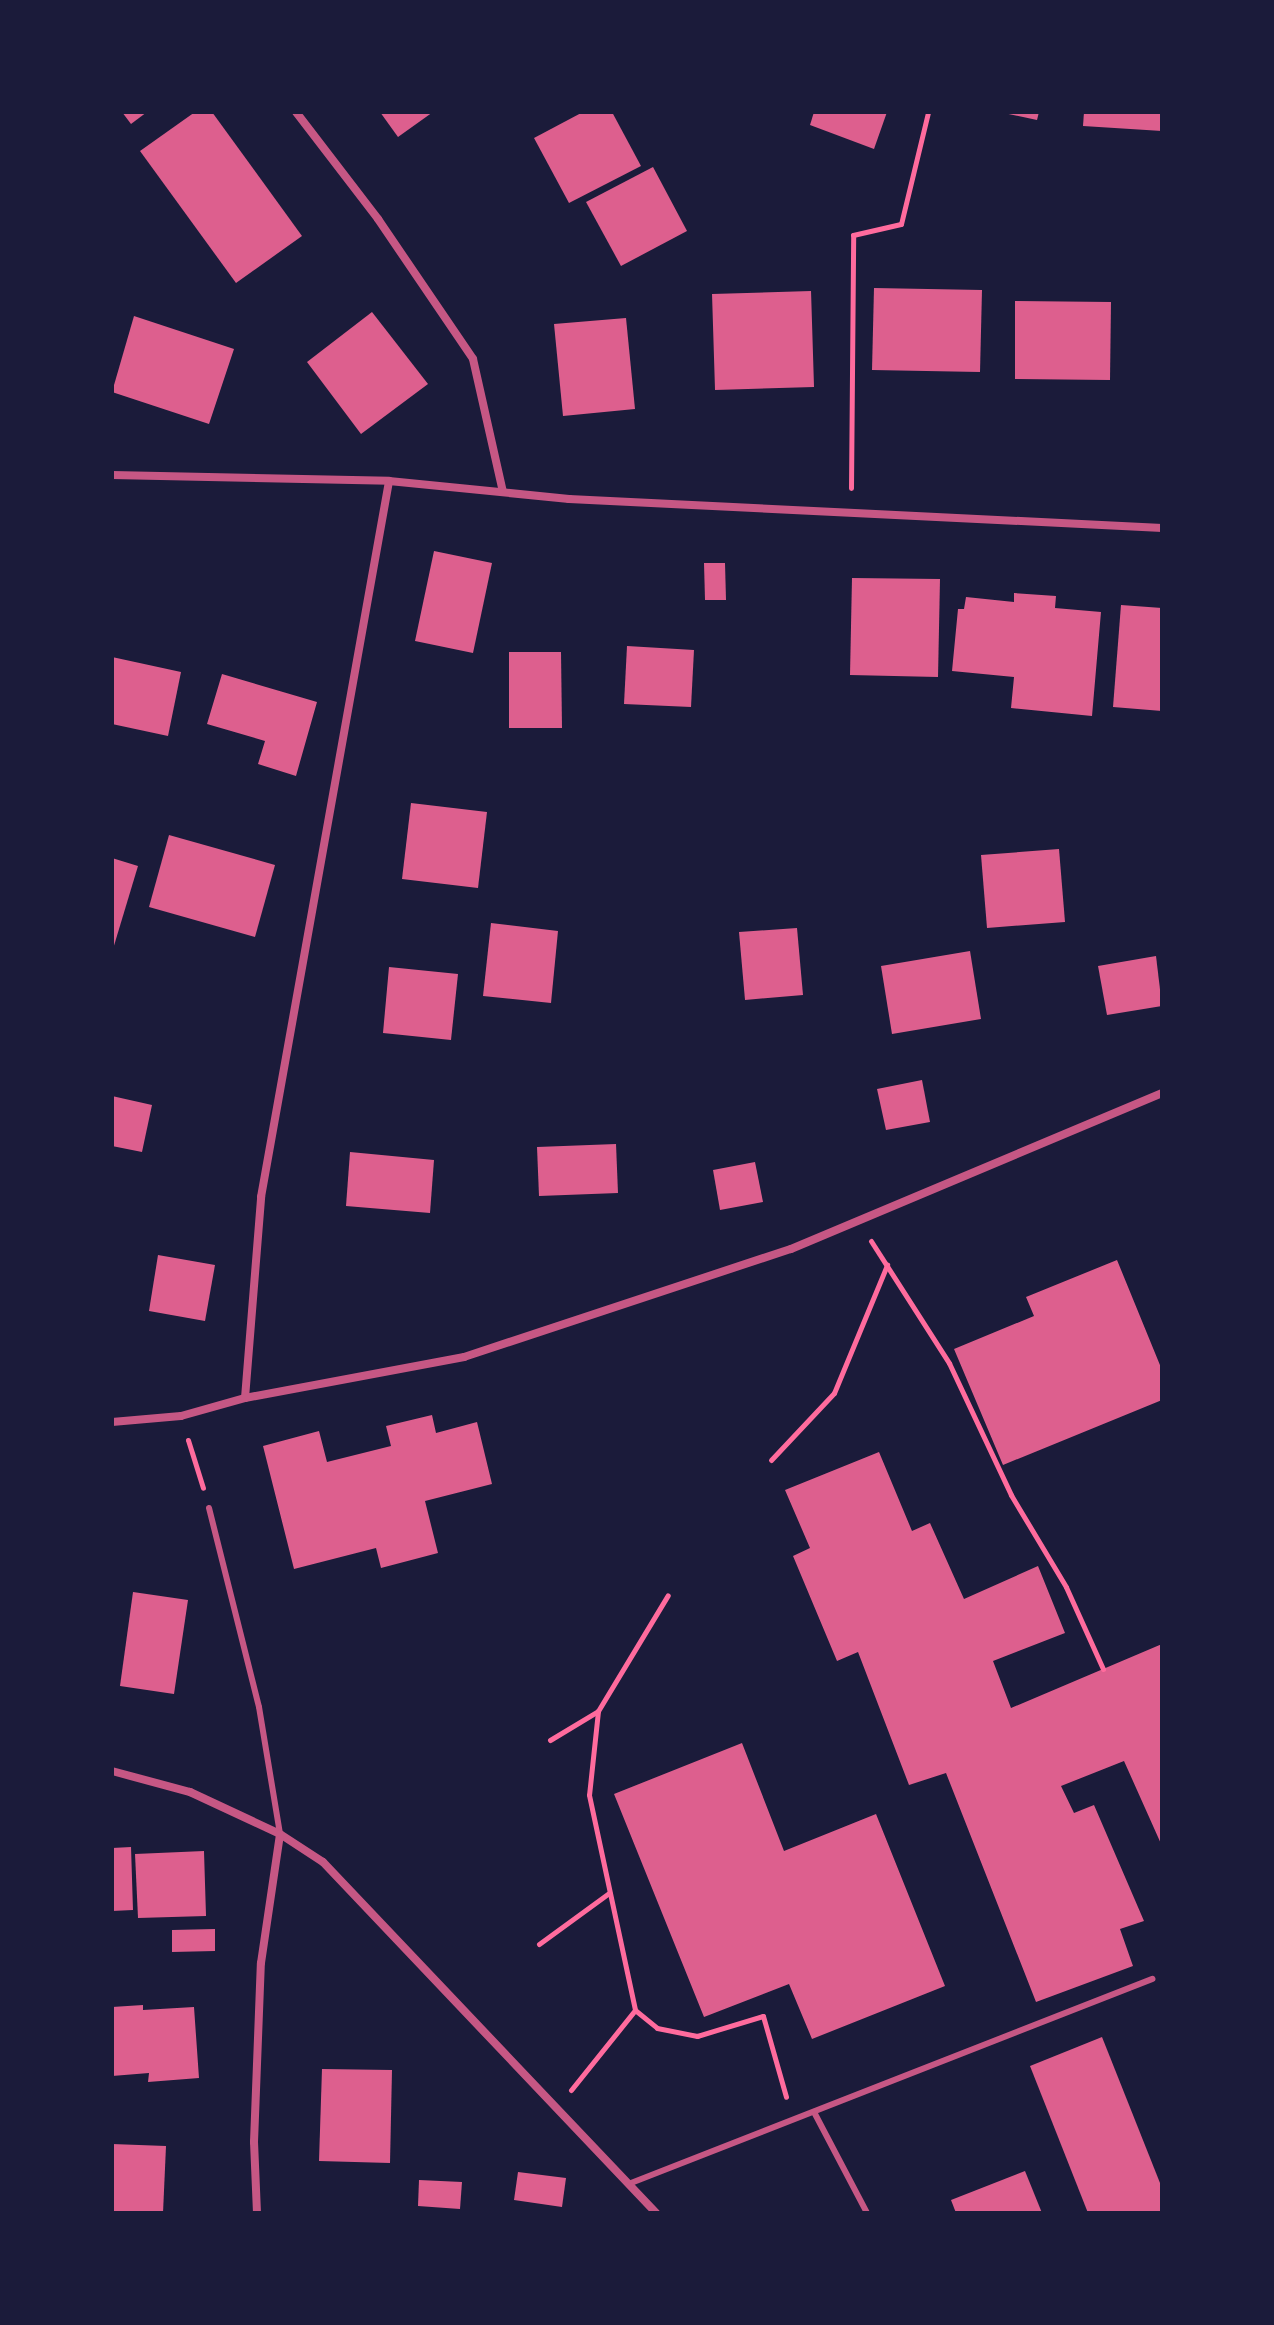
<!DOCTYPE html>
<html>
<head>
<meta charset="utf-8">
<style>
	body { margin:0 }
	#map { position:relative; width:1274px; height:2325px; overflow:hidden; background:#1b1b3a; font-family:Lato,sans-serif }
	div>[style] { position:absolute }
	.building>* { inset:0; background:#dd5f8e }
	.path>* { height:5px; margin:-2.5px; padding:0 2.5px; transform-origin:2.5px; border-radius:2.5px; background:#ff6b9d }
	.service>* { height:6px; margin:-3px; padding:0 3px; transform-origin:3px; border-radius:3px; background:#c65784 }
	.minor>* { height:8px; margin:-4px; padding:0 4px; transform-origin:4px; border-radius:4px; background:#c65784 }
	span { translate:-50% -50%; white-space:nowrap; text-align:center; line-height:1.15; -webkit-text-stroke:6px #1b1b3a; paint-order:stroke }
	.frame { position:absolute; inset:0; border:114px solid #1b1b3a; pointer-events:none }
</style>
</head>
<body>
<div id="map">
	<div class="building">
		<i style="clip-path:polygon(122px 112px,147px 112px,131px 124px)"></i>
		<i style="clip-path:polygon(195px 112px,212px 112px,302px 236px,236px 283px,140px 151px)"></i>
		<i style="clip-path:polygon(380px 112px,433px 112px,398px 137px)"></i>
		<i style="clip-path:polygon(583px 112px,612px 112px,641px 166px,569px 203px,534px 138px)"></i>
		<i style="clip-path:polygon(814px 112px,887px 112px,874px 149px,810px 125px)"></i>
		<i style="clip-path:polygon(999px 112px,1039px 112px,1037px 120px)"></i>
		<i style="clip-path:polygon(1084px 112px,1162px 112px,1162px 131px,1083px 126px)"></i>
		<i style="clip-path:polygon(653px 167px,687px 231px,621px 266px,586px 202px)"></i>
		<i style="clip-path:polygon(874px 288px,982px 290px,980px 372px,872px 370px)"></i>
		<i style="clip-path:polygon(811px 291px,814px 387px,715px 390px,712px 294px)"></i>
		<i style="clip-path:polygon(1015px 301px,1111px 302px,1110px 380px,1015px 379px)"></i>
		<i style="clip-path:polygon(372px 312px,428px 384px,361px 434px,307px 362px)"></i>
		<i style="clip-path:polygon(134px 316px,234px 349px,209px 424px,112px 392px)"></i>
		<i style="clip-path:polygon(626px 318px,635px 409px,563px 416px,554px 324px)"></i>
		<i style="clip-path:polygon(434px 551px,492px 563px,473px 653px,415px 641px)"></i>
		<i style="clip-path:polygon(704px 563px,725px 563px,726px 600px,705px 600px)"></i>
		<i style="clip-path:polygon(852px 578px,940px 579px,938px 677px,850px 675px)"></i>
		<i style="clip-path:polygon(1014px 593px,1056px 596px,1055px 608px,1101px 612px,1092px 716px,1011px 708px,1014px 677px,952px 671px,958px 609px,964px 609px,966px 597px,1014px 602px)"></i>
		<i style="clip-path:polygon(1121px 605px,1162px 608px,1162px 711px,1113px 707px)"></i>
		<i style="clip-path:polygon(627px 646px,694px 650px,691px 707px,624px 704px)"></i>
		<i style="clip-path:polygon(509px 652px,561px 652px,562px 728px,509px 728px)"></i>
		<i style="clip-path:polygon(112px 657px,181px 672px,168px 736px,112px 724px)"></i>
		<i style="clip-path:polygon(222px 674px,317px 702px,296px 776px,258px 764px,265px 741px,207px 724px)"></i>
		<i style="clip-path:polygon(411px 803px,487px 812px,478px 888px,402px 879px)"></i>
		<i style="clip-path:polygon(169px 835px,275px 865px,255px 937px,149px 907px)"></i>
		<i style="clip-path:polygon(1059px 849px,1065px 922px,987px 928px,981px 855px)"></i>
		<i style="clip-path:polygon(112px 858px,138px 866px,113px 949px,112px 949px)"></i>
		<i style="clip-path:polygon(491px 923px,558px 931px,551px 1003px,483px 996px)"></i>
		<i style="clip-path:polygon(797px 928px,803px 995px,745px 1000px,739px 932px)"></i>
		<i style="clip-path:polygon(970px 951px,981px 1019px,892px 1034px,881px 966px)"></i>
		<i style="clip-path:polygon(1156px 956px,1162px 1006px,1107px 1015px,1098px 966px)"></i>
		<i style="clip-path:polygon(389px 967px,458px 974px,451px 1040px,383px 1033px)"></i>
		<i style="clip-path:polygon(922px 1080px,930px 1122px,886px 1130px,877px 1089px)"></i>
		<i style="clip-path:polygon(112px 1096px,152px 1105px,142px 1152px,112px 1146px)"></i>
		<i style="clip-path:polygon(616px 1144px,618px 1193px,539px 1196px,537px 1147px)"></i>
		<i style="clip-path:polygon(350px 1152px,434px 1160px,430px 1213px,346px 1206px)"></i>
		<i style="clip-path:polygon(755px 1162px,763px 1202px,720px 1210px,713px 1170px)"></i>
		<i style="clip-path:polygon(158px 1255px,215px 1265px,205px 1321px,149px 1311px)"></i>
		<i style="clip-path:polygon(1117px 1260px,1162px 1370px,1162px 1400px,1003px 1465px,954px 1349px,1034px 1316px,1026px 1297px)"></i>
		<i style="clip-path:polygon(432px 1415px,436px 1433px,477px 1422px,492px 1484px,425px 1501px,438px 1553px,381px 1568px,376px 1548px,294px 1569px,263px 1446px,319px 1431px,327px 1462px,391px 1446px,386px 1426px)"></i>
		<i style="clip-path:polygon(879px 1452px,912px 1531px,930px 1523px,964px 1599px,1038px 1566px,1065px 1633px,993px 1661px,1011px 1708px,1162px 1644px,1162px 1846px,1124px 1761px,1061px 1786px,1074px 1813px,1094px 1805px,1144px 1921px,1120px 1929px,1133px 1966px,1036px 2002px,946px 1773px,909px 1785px,858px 1652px,837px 1661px,793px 1556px,810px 1548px,785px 1490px)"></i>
		<i style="clip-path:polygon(133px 1592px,188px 1600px,174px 1694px,120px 1686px)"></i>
		<i style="clip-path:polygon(742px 1743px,784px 1851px,876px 1814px,945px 1986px,812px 2039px,789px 1984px,704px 2017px,614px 1794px)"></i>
		<i style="clip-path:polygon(131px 1847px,133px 1910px,112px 1911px,112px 1848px)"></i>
		<i style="clip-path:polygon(204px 1851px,206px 1916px,138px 1918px,135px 1854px)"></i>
		<i style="clip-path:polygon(215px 1929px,215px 1951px,172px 1952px,172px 1930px)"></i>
		<i style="clip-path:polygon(143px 2005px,143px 2010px,194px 2007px,199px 2078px,148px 2082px,149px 2073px,112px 2076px,112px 2007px)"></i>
		<i style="clip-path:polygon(1102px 2037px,1162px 2188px,1162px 2213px,1088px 2213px,1030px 2066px)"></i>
		<i style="clip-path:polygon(322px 2069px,392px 2070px,390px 2163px,319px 2161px)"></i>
		<i style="clip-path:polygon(112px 2144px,166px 2146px,163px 2213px,112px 2213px)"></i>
		<i style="clip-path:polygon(1025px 2171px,1042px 2213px,956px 2213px,951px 2200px)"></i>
		<i style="clip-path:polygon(518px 2172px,566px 2178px,562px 2207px,514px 2200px)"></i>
		<i style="clip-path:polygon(419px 2180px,462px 2182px,460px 2209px,418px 2206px)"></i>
	</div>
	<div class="path">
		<i style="left:851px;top:488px;width:253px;rotate:-89.5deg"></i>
		<i style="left:853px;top:235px;width:49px;rotate:-12.9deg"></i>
		<i style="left:901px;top:224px;width:115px;rotate:-76.4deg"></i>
		<i style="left:871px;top:1241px;width:145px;rotate:57.4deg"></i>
		<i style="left:949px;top:1363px;width:146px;rotate:64.8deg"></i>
		<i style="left:1011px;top:1495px;width:107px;rotate:59.1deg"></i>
		<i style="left:1066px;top:1587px;width:90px;rotate:65.7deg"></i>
		<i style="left:188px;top:1440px;width:50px;rotate:72.6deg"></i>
		<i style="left:771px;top:1460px;width:92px;rotate:-46.8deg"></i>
		<i style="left:834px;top:1393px;width:139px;rotate:-67.5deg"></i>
		<i style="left:598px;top:1711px;width:84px;rotate:96.1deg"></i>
		<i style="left:589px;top:1795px;width:220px;rotate:77.9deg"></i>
		<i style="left:635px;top:2010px;width:28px;rotate:39deg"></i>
		<i style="left:657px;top:2028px;width:41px;rotate:11.3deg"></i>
		<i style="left:697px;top:2036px;width:69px;rotate:-16.9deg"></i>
		<i style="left:763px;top:2016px;width:84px;rotate:74.1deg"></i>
		<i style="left:550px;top:1740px;width:56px;rotate:-31.1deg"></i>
		<i style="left:598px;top:1711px;width:135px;rotate:-58.9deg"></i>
		<i style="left:539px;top:1944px;width:87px;rotate:-36.1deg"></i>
		<i style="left:571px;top:2090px;width:102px;rotate:-51.3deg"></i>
	</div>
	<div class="service">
		<i style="left:209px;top:1508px;width:205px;rotate:75.9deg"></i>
		<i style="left:259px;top:1707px;width:129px;rotate:80.6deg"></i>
		<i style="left:814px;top:2112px;width:114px;rotate:62.3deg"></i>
		<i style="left:631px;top:2183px;width:560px;rotate:-21.38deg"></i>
	</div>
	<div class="minor">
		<i style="left:296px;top:112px;width:135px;rotate:52.5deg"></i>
		<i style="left:378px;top:219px;width:169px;rotate:55.8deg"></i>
		<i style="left:473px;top:359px;width:136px;rotate:77.3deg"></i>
		<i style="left:112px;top:475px;width:277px;rotate:1.2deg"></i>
		<i style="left:389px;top:481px;width:181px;rotate:5.7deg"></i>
		<i style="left:569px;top:499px;width:594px;rotate:2.8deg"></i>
		<i style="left:245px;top:1398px;width:202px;rotate:-85.4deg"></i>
		<i style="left:261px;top:1197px;width:727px;rotate:-79.86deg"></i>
		<i style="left:112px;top:1422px;width:69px;rotate:-5deg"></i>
		<i style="left:181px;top:1416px;width:66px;rotate:-15.7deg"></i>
		<i style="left:245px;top:1398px;width:223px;rotate:-10.6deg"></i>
		<i style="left:464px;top:1357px;width:344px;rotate:-18.3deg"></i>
		<i style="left:791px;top:1249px;width:402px;rotate:-22.8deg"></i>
		<i style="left:112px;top:1771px;width:81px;rotate:15.1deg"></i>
		<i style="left:190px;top:1792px;width:99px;rotate:25deg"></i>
		<i style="left:280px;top:1834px;width:51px;rotate:33.1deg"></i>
		<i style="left:323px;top:1862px;width:484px;rotate:46.5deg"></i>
		<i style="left:257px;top:2213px;width:71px;rotate:-92.4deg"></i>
		<i style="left:254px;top:2142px;width:179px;rotate:-87.8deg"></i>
		<i style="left:261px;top:1963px;width:130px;rotate:-81.6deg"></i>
	</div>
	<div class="frame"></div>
</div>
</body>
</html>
